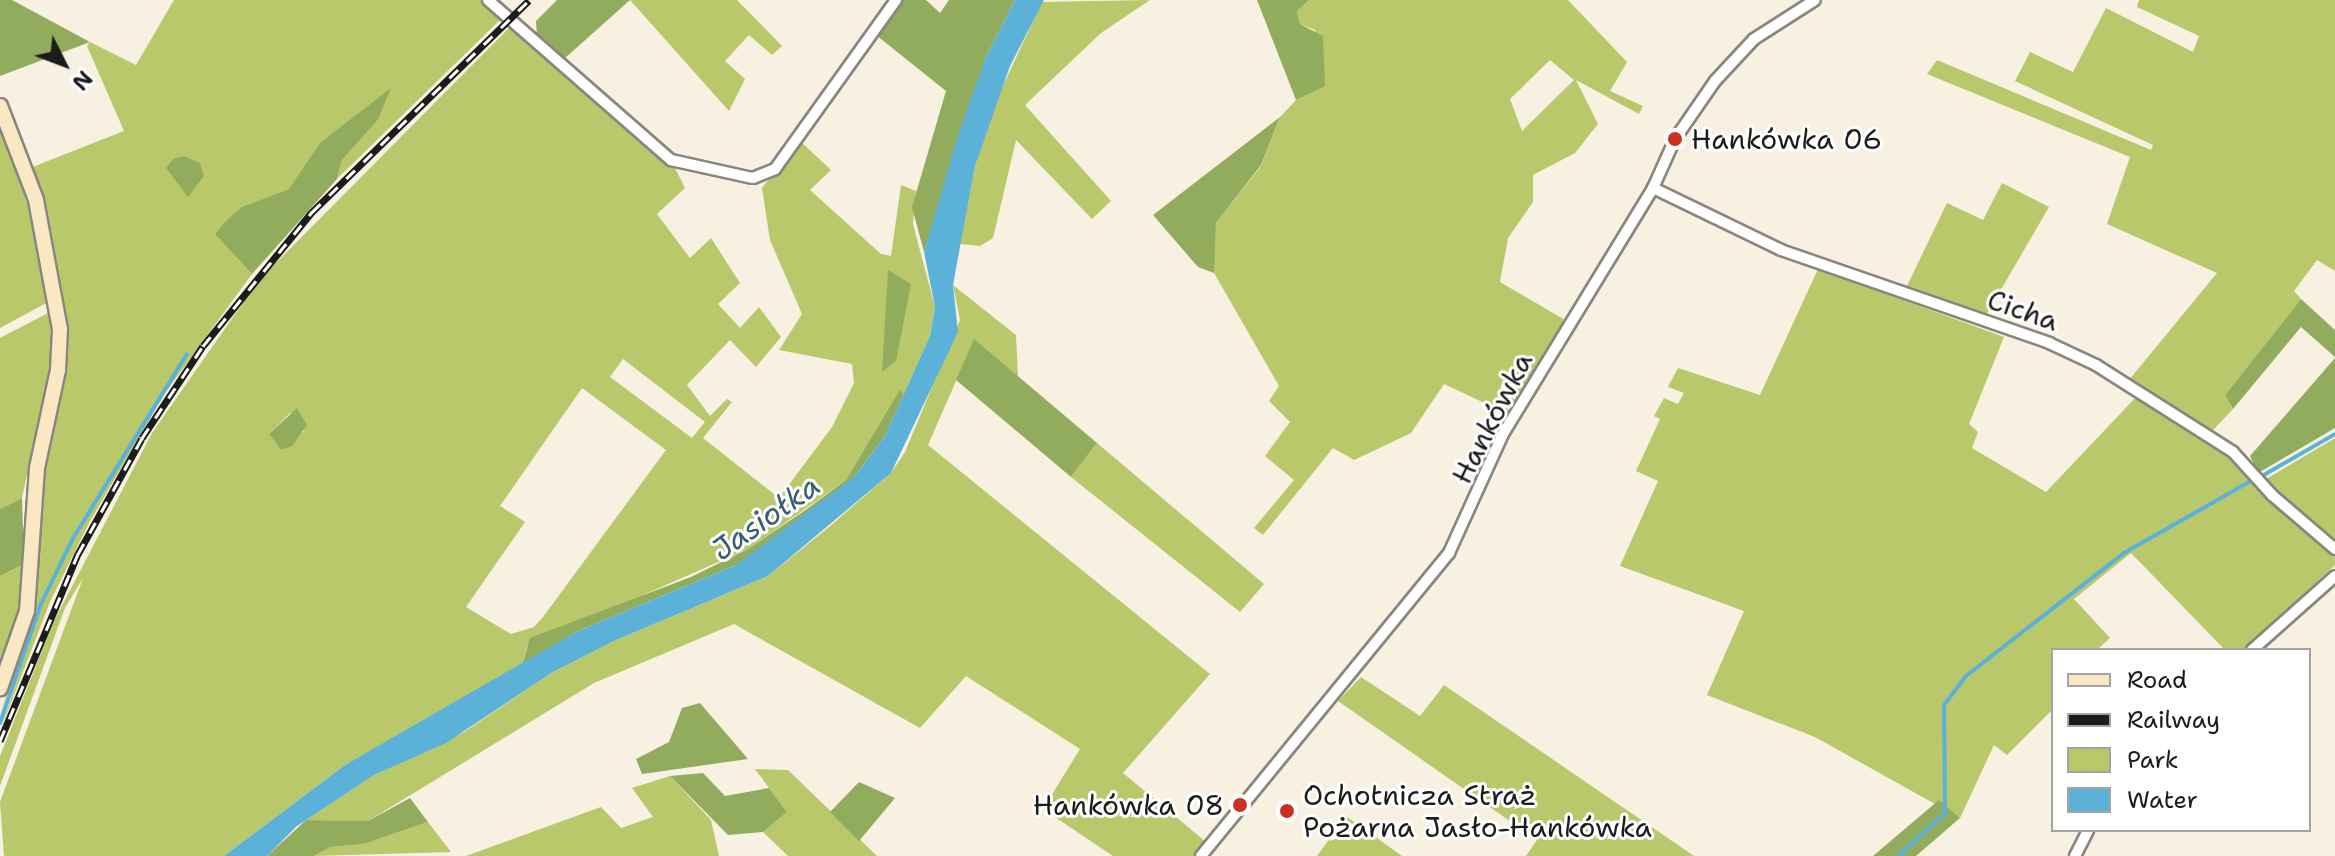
<!DOCTYPE html>
<html>
<head>
<meta charset="utf-8">
<style>
	body { margin:0 }
	#map { position:relative; width:2335px; height:856px; overflow:hidden; background:#f8f0e1; font-family:"Shantell Sans",sans-serif }
	div>[style] { position:absolute }
	.green>* { inset:0; background:#b9c86a }
	.forest>* { inset:0; background:#92ac5e }
	.water>* { inset:0; background:#5bb1d8 }
	.stream>* { height:4px; margin:-2px; padding:0 2px; transform-origin:2px; border-radius:2px; background:#5bb1d8 }
	.roads { filter:drop-shadow(2px 0 #8a867e) drop-shadow(-2px 0 #8a867e) drop-shadow(0 2px #8a867e) drop-shadow(0 -2px #8a867e) }
	.street>* { height:10px; margin:-5px; padding:0 5px; transform-origin:5px; border-radius:5px; background:#fff }
	.secondary>* { height:14px; margin:-7px; padding:0 7px; transform-origin:7px; border-radius:7px; background:#fae7c3 }
	.rail>* { height:7px; margin-top:-3.5px; transform-origin:0; background:repeating-linear-gradient(90deg,#fff 0 12px,#1c1c1c 0 24px); box-sizing:border-box; border-block:2px solid #1c1c1c }
	.dots>* { width:22px; height:22px; translate:-50% -50%; box-sizing:border-box; border:4px solid #fff; border-radius:50% }
	span { translate:-50% -50%; white-space:nowrap; text-align:center; line-height:1.15; -webkit-text-stroke:6px #fff; paint-order:stroke }
	.poi-label { font-size:28px; color:#1c1c1c }
	.left { translate:0 -50%; text-align:left }
	.right { translate:-100% -50%; text-align:right }
	.street-label { font-size:28px; color:#1c1c1c }
	.water-label { font-size:30px; color:#385f71; font-style:italic }
	.legend { position:absolute; left:2051px; top:648px; width:260px; height:184px; box-sizing:border-box; background:#fff; border:2px solid #a4a4a4; margin:0; padding:10px 14px; list-style:none; font-size:24px; color:#1c1c1c }
	.legend li { display:flex; align-items:center; gap:16px; height:40px }
	.legend b { width:40px; border:2px solid #a4a4a4 }
	.north { position:absolute; left:24px; top:24px; width:80px; height:80px; -webkit-text-stroke:6px #fff; paint-order:stroke; rotate:132deg; font-size:22px; font-weight:700; line-height:32px; text-align:center; color:#1c1c1c }
	.north::after { content:''; display:block; margin:auto; width:28px; height:36px; background:#1c1c1c; clip-path:polygon(50% 0,100% 100%,50% 72%,0 100%) }
</style>
</head>
<body>
<div id="map">
	<div class="green">
		<i style="clip-path:polygon(174px 0,481px 0,501px 19px,337px 179px,342px 160px,378px 120px,390px 89px,289px 189px,241px 207px,216px 234px,252px 274px,165px 393px,89px 523px,50px 602px,0 731px,43px 603px,72px 541px,188px 355px,76px 529px,38px 607px,0 715px,34px 606px,41px 486px,67px 355px,54px 247px,30px 168px,124px 131px,87px 46px,90px 42px,136px 65px)"></i>
		<i style="clip-path:polygon(630px 0,737px 0,782px 46px,772px 55px,749px 35px,725px 61px,745px 79px,729px 111px)"></i>
		<i style="clip-path:polygon(1150px 0,1101px 33px,1025px 105px,1111px 201px,1092px 219px,1016px 140px,993px 238px,980px 246px,960px 244px,975px 166px,995px 103px,1042px 2px)"></i>
		<i style="clip-path:polygon(evenodd,1309px 0,1568px 0,1627px 62px,1610px 91px,1643px 106px,1639px 114px,1576px 80px,1598px 124px,1575px 153px,1533px 175px,1533px 202px,1508px 238px,1500px 282px,1565px 320px,1510px 415px,1444px 384px,1411px 433px,1354px 460px,1333px 448px,1263px 535px,1254px 528px,1294px 480px,1265px 456px,1290px 422px,1269px 401px,1279px 386px,1214px 273px,1214px 241px,1216px 223px,1261px 166px,1280px 117px,1296px 100px,1325px 85px,1315px 30px,1300px 24px,1297px 11px,1309px 0,1550px 60px,1574px 80px,1522px 131px,1510px 99px,1550px 60px)"></i>
		<i style="clip-path:polygon(2139px 0,2335px 0,2335px 271px,2317px 260px,2294px 291px,2301px 299px,2225px 395px,2233px 409px,2212px 431px,2129px 380px,2217px 273px,2107px 224px,2130px 157px,1927px 74px,1937px 60px,2151px 150px,2153px 145px,2015px 81px,2030px 52px,2073px 72px,2106px 8px,2193px 52px,2199px 36px,2137px 7px)"></i>
		<i style="clip-path:polygon(evenodd,509px 28px,632px 136px,673px 164px,685px 188px,657px 214px,690px 258px,711px 238px,740px 283px,718px 304px,740px 328px,759px 307px,781px 337px,756px 367px,730px 340px,687px 385px,710px 416px,727px 399px,732px 402px,703px 438px,779px 498px,832px 427px,854px 383px,852px 364px,779px 350px,802px 314px,770px 240px,762px 188px,799px 140px,831px 170px,810px 190px,881px 254px,891px 256px,901px 185px,916px 191px,913px 224px,935px 307px,930px 336px,904px 394px,901px 391px,846px 480px,748px 549px,527px 646px,522px 665px,345px 765px,224px 856px,4px 856px,0 802px,83px 578px,65px 608px,0 786px,0 756px,53px 623px,152px 433px,259px 280px,509px 28px,623px 359px,705px 422px,692px 438px,610px 377px,623px 359px,509px 28px,582px 388px,666px 450px,543px 617px,534px 627px,511px 634px,466px 607px,525px 522px,500px 506px,582px 388px,509px 28px,290px 413px,304px 431px,281px 450px,269px 434px,290px 413px)"></i>
		<i style="clip-path:polygon(0 128px,37px 232px,50px 301px,0 328px)"></i>
		<i style="clip-path:polygon(2002px 183px,2049px 207px,1985px 317px,1905px 290px,1947px 203px,1983px 220px)"></i>
		<i style="clip-path:polygon(1818px 269px,2004px 337px,1969px 424px,1978px 432px,1972px 448px,2046px 492px,2139px 394px,2229px 457px,2335px 556px,2335px 565px,2243px 650px,2225px 650px,2131px 553px,2074px 599px,2110px 638px,2097px 650px,2053px 650px,2053px 709px,2007px 755px,1994px 745px,1960px 818px,1939px 801px,1935px 804px,1815px 737px,1707px 695px,1744px 611px,1620px 566px,1658px 481px,1636px 471px,1660px 419px,1654px 416px,1664px 398px,1678px 404px,1684px 393px,1668px 387px,1678px 368px,1760px 395px)"></i>
		<i style="clip-path:polygon(953px 285px,1016px 335px,1018px 377px,974px 340px,928px 445px,1210px 674px,1123px 773px,1206px 842px,1194px 856px,1113px 856px,1043px 809px,1080px 749px,966px 676px,920px 728px,734px 624px,594px 683px,368px 821px,306px 820px,374px 775px,464px 732px,553px 672px,616px 640px,768px 576px,829px 527px,891px 473px,905px 452px,960px 320px)"></i>
		<i style="clip-path:polygon(50px 312px,51px 361px,22px 498px,0 509px,0 338px)"></i>
		<i style="clip-path:polygon(2335px 438px,2335px 546px,2263px 481px)"></i>
		<i style="clip-path:polygon(1097px 443px,1264px 584px,1240px 612px,1071px 477px)"></i>
		<i style="clip-path:polygon(24px 564px,16px 627px,0 661px,0 576px)"></i>
		<i style="clip-path:polygon(1361px 677px,1420px 716px,1444px 685px,1694px 856px,1526px 856px,1537px 840px,1338px 701px)"></i>
		<i style="clip-path:polygon(755px 769px,788px 770px,877px 856px,788px 856px,763px 832px,787px 812px)"></i>
		<i style="clip-path:polygon(670px 776px,711px 820px,719px 856px,466px 856px,601px 807px,621px 828px,653px 817px,632px 788px)"></i>
		<i style="clip-path:polygon(1346px 816px,1402px 856px,1317px 856px)"></i>
		<i style="clip-path:polygon(428px 822px,451px 852px,314px 856px,331px 847px,364px 844px)"></i>
	</div>
	<div class="forest">
		<i style="clip-path:polygon(0 0,12px 0,90px 42px,0 76px)"></i>
		<i style="clip-path:polygon(557px 0,630px 0,564px 59px,537px 37px,536px 21px)"></i>
		<i style="clip-path:polygon(900px 0,926px 0,940px 13px,949px 0,1015px 0,986px 57px,924px 252px,912px 207px,946px 91px,876px 35px)"></i>
		<i style="clip-path:polygon(1257px 0,1309px 0,1297px 11px,1300px 24px,1323px 36px,1325px 86px,1296px 100px)"></i>
		<i style="clip-path:polygon(391px 88px,378px 120px,342px 160px,337px 179px,252px 274px,215px 234px,224px 223px,241px 207px,289px 189px,320px 143px)"></i>
		<i style="clip-path:polygon(1280px 117px,1261px 165px,1216px 223px,1214px 273px,1198px 267px,1153px 215px)"></i>
		<i style="clip-path:polygon(184px 156px,200px 163px,204px 176px,188px 197px,166px 168px,173px 159px)"></i>
		<i style="clip-path:polygon(888px 270px,911px 284px,896px 361px,882px 372px)"></i>
		<i style="clip-path:polygon(2301px 299px,2335px 330px,2335px 357px,2301px 327px,2233px 409px,2225px 395px)"></i>
		<i style="clip-path:polygon(974px 339px,1097px 443px,1071px 477px,956px 380px)"></i>
		<i style="clip-path:polygon(2335px 358px,2335px 428px,2258px 473px,2250px 456px)"></i>
		<i style="clip-path:polygon(900px 390px,904px 394px,885px 436px,855px 476px,796px 525px,736px 565px,576px 632px,522px 665px,530px 638px,691px 577px,748px 549px,804px 511px,846px 480px)"></i>
		<i style="clip-path:polygon(297px 408px,307px 425px,292px 446px,281px 450px,269px 434px)"></i>
		<i style="clip-path:polygon(22px 498px,24px 564px,0 576px,0 509px)"></i>
		<i style="clip-path:polygon(700px 703px,748px 759px,642px 774px,636px 759px,669px 742px,682px 708px)"></i>
		<i style="clip-path:polygon(703px 773px,725px 796px,769px 788px,787px 812px,763px 832px,728px 835px,670px 776px)"></i>
		<i style="clip-path:polygon(859px 782px,895px 798px,859px 841px,830px 812px)"></i>
		<i style="clip-path:polygon(410px 798px,428px 822px,364px 844px,331px 847px,314px 856px,267px 856px,306px 820px,368px 821px)"></i>
		<i style="clip-path:polygon(1939px 800px,1960px 818px,1916px 856px,1873px 856px)"></i>
	</div>
	<div class="water">
		<i style="clip-path:polygon(1015px 0,1044px 0,1010px 66px,975px 166px,953px 285px,958px 332px,891px 473px,768px 576px,616px 640px,553px 672px,446px 743px,374px 775px,297px 826px,267px 856px,224px 856px,345px 765px,576px 632px,736px 565px,855px 476px,885px 436px,930px 336px,935px 307px,924px 252px,958px 135px,986px 57px)"></i>
	</div>
	<div class="stream">
		<i style="left:2262px;top:476px;width:84px;rotate:-29.9deg"></i>
		<i style="left:0;top:723px;width:126px;rotate:-71deg"></i>
		<i style="left:41px;top:604px;width:73px;rotate:-64.1deg"></i>
		<i style="left:73px;top:538px;width:216px;rotate:-58.2deg"></i>
		<i style="left:1898px;top:856px;width:64px;rotate:-42.5deg"></i>
		<i style="left:1945px;top:813px;width:108px;rotate:-90.5deg"></i>
		<i style="left:1944px;top:705px;width:36px;rotate:-53deg"></i>
		<i style="left:1966px;top:676px;width:200px;rotate:-37.9deg"></i>
		<i style="left:2124px;top:553px;width:146px;rotate:-29.6deg"></i>
	</div>
	<div class="roads">
		<div class="street">
			<i style="left:488px;top:0;width:243px;rotate:41.2deg"></i>
			<i style="left:671px;top:160px;width:84px;rotate:12.4deg"></i>
			<i style="left:753px;top:178px;width:24px;rotate:-22deg"></i>
			<i style="left:775px;top:169px;width:208px;rotate:-54.4deg"></i>
			<i style="left:1653px;top:188px;width:142px;rotate:25.8deg"></i>
			<i style="left:1781px;top:250px;width:284px;rotate:19.1deg"></i>
			<i style="left:2049px;top:343px;width:52px;rotate:25.1deg"></i>
			<i style="left:2096px;top:365px;width:162px;rotate:32.4deg"></i>
			<i style="left:2233px;top:452px;width:58px;rotate:47.8deg"></i>
			<i style="left:2272px;top:495px;width:83px;rotate:40.6deg"></i>
			<i style="left:2252px;top:650px;width:111px;rotate:-41.7deg"></i>
			<i style="left:1201px;top:856px;width:392px;rotate:-50.7deg"></i>
			<i style="left:1449px;top:553px;width:131px;rotate:-65.6deg"></i>
			<i style="left:1503px;top:434px;width:288px;rotate:-58.6deg"></i>
			<i style="left:1653px;top:188px;width:54px;rotate:-65.8deg"></i>
			<i style="left:1675px;top:139px;width:70px;rotate:-55.4deg"></i>
			<i style="left:1715px;top:81px;width:57px;rotate:-47.1deg"></i>
			<i style="left:1754px;top:39px;width:72px;rotate:-32.6deg"></i>
			<i style="left:2075px;top:856px;width:29px;rotate:-63deg"></i>
		</div>
		<div class="secondary">
			<i style="left:0;top:106px;width:101px;rotate:69deg"></i>
			<i style="left:36px;top:200px;width:131px;rotate:79.5deg"></i>
			<i style="left:60px;top:329px;width:41px;rotate:92.8deg"></i>
			<i style="left:58px;top:370px;width:100px;rotate:102.1deg"></i>
			<i style="left:37px;top:468px;width:143px;rotate:94deg"></i>
			<i style="left:27px;top:611px;width:82px;rotate:109.3deg"></i>
		</div>
	</div>
	<div class="rail">
		<i style="left:0;top:741px;width:203px;rotate:-67.4deg"></i>
		<i style="left:78px;top:554px;width:132px;rotate:-61.1deg"></i>
		<i style="left:142px;top:438px;width:110px;rotate:-56.5deg"></i>
		<i style="left:203px;top:346px;width:173px;rotate:-50.9deg"></i>
		<i style="left:312px;top:212px;width:303px;rotate:-44.3deg"></i>
	</div>
	<div class="dots">
		<i style="left:1675px;top:139px;background:#c8321e"></i>
		<i style="left:1240px;top:805px;background:#c8321e"></i>
		<i style="left:1287px;top:811px;background:#c8321e"></i>
	</div>
	<div class="poi-label">
		<span class="left" style="left:1691px;top:139px">Hankówka 06</span>
		<span class="left" style="left:1303px;top:811px">Ochotnicza Straż<br>Pożarna Jasło-Hankówka</span>
		<span class="right" style="left:1224px;top:805px">Hankówka 08</span>
	</div>
	<div class="street-label">
		<span style="left:2023px;top:310px;rotate:19deg">Cicha</span>
		<span style="left:1492px;top:418px;rotate:-63deg">Hankówka</span>
	</div>
	<div class="water-label">
		<span style="left:766px;top:518px;rotate:-35deg">Jasiołka</span>
	</div>
	<ul class="legend">
	<li><b style="height:10px;background:#fae7c3"></b>Road</li>
	<li><b style="height:10px;background:#1c1c1c"></b>Railway</li>
	<li><b style="height:22px;background:#b9c86a"></b>Park</li>
	<li><b style="height:22px;background:#5bb1d8"></b>Water</li>
	</ul>
	<div class="north">N</div>
</div>
</body>
</html>
